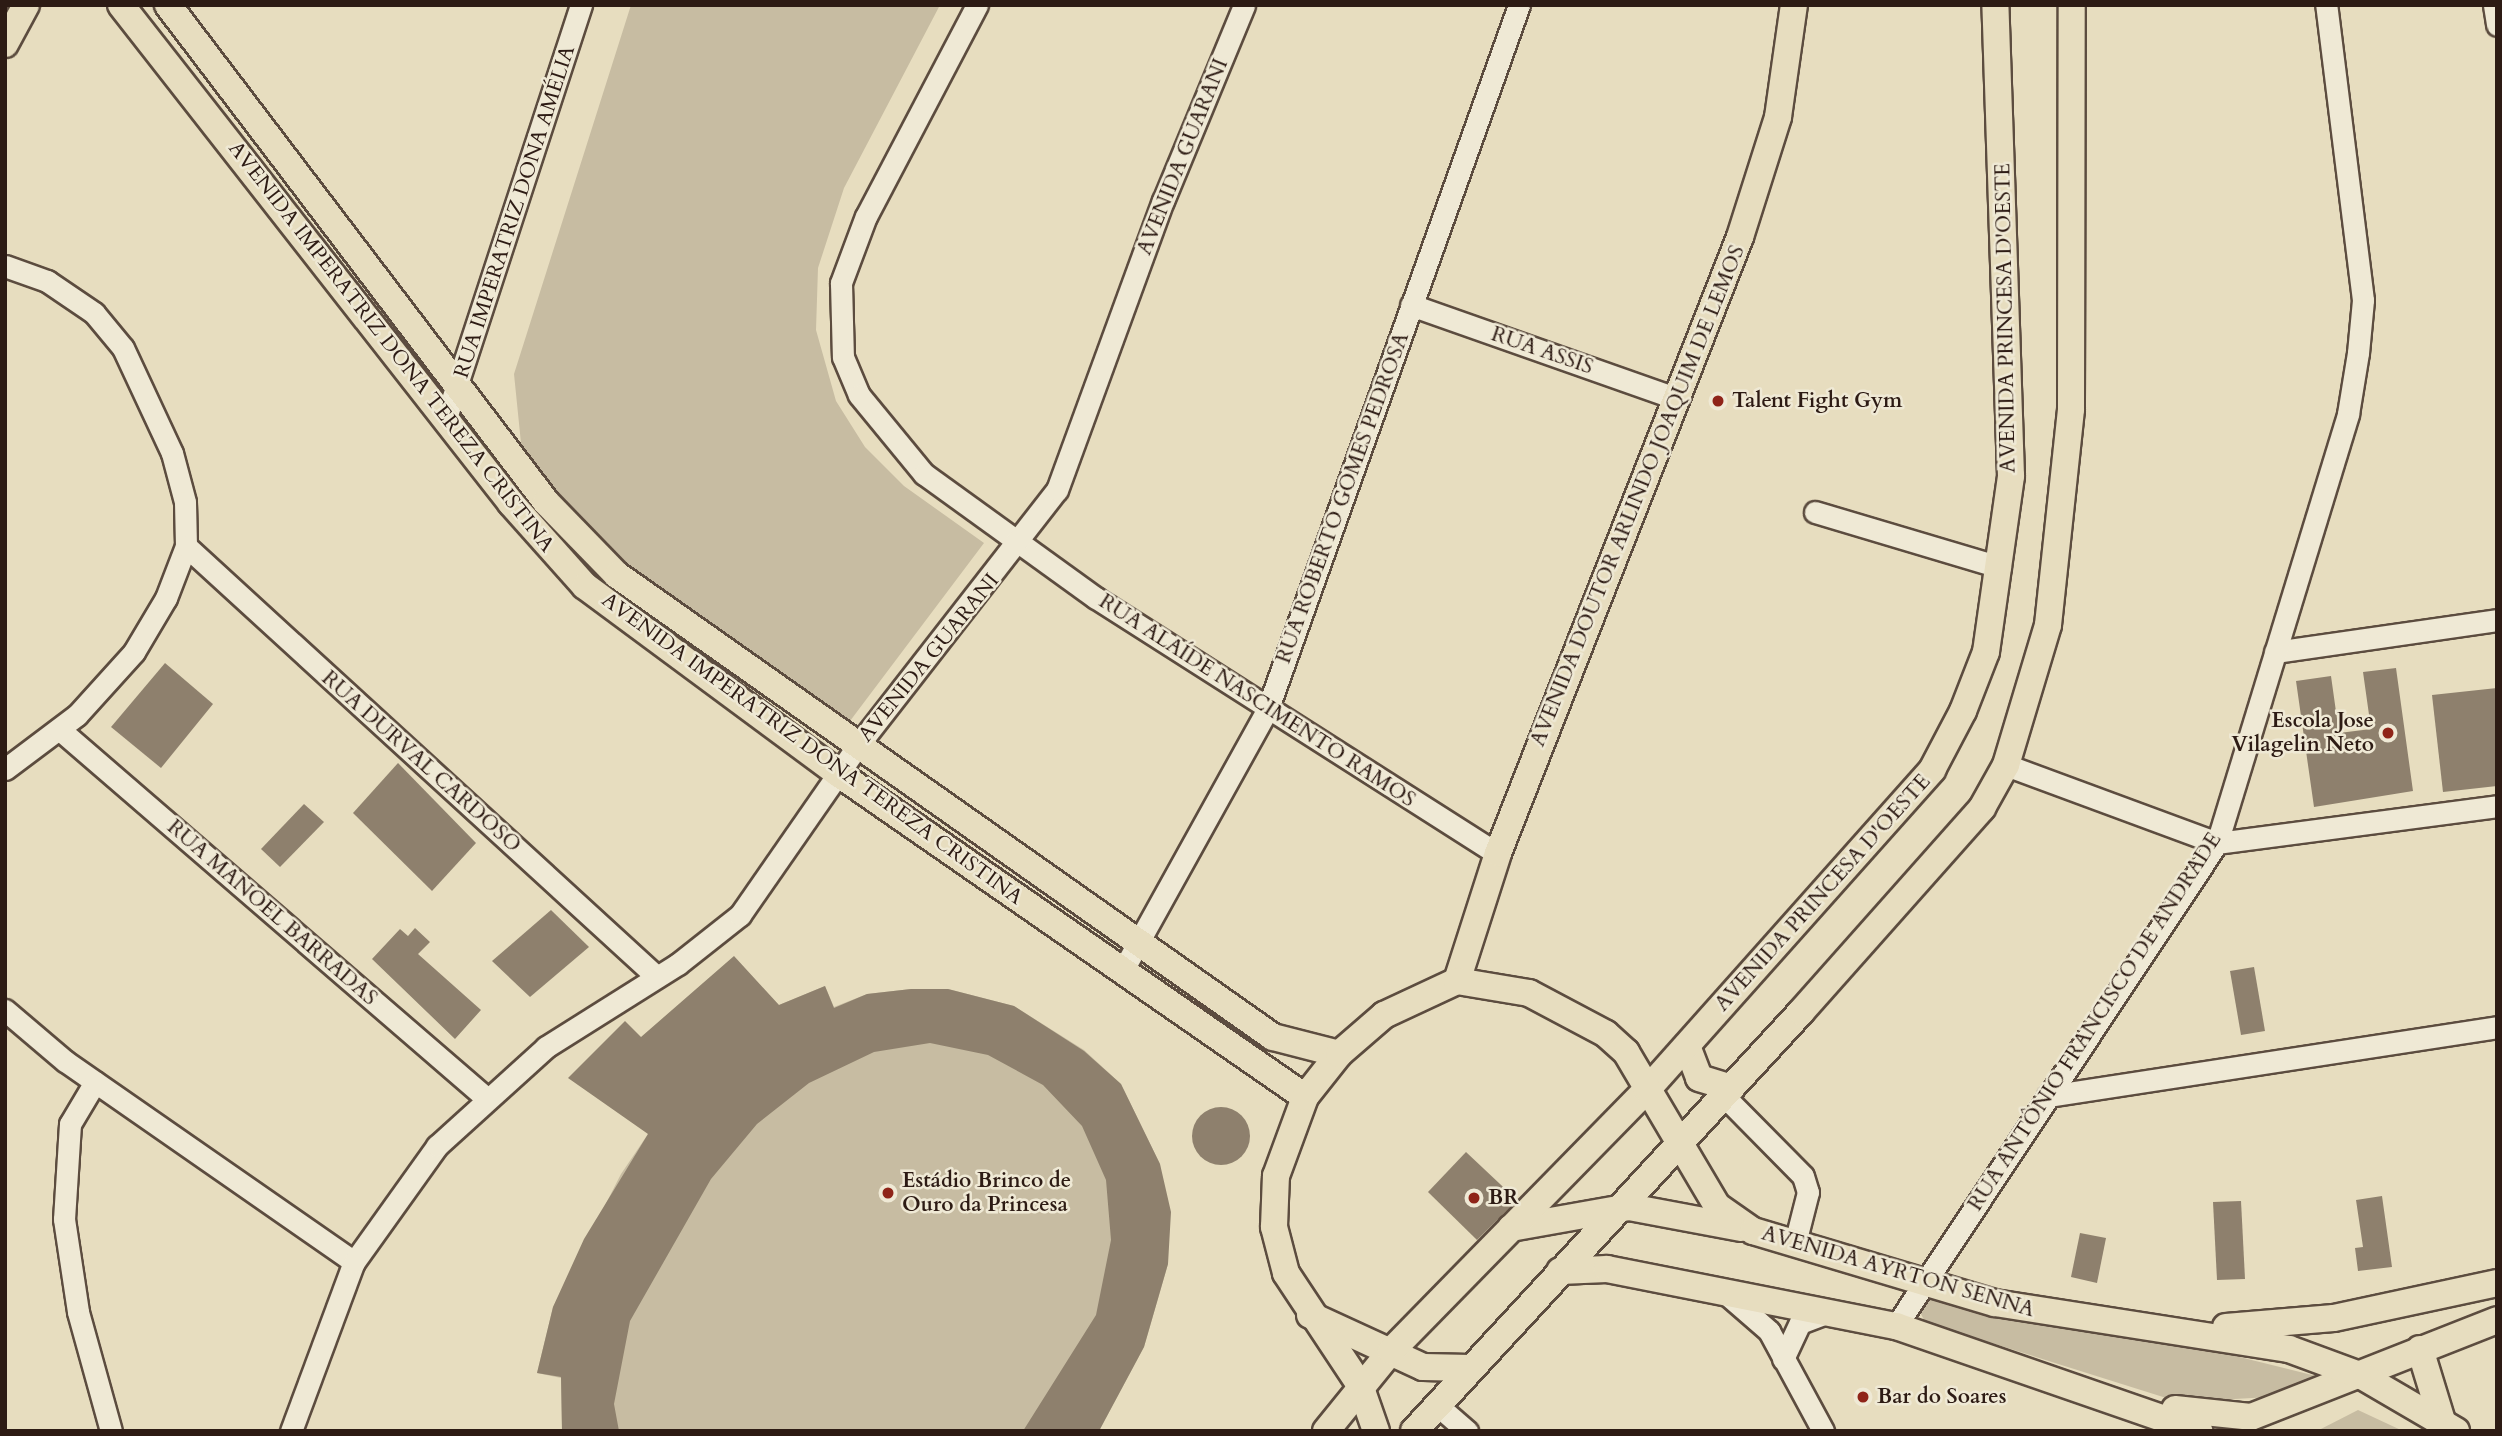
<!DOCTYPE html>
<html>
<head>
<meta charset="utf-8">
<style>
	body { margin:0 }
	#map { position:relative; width:2502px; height:1436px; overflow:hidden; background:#e7ddbf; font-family:Cardo,serif }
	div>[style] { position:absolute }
	.green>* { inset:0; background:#c7bca2 }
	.building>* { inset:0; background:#8e806d }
	.round { border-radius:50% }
	.roads { filter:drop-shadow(2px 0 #5c4c3f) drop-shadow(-2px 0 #5c4c3f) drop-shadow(0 2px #5c4c3f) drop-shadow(0 -2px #5c4c3f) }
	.minor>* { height:21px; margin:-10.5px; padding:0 10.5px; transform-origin:10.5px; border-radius:10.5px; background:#efe9d5 }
	.major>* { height:26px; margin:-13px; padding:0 13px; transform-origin:13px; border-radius:13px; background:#e7ddbf }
	.dots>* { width:19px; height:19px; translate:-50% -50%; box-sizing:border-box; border:4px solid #efe9d5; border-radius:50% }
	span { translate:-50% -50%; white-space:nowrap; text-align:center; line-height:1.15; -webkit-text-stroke:5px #efe9d5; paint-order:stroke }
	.street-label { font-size:21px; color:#2d1b14 }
	.poi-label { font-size:21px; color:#2d1b14; font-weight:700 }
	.left { translate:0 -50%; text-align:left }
	.right { translate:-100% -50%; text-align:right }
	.frame { position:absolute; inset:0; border:7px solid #2d1b14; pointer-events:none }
</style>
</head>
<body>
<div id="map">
	<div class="green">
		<i style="clip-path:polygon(631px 5px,940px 5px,844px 188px,818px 268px,816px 330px,836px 401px,865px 447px,904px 486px,984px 543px,850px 721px,616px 558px,522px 453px,514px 374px)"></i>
		<i style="clip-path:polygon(825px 986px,834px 1007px,867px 994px,911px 989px,948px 989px,1014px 1006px,1084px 1050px,1121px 1084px,1160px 1164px,1168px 1264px,1144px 1347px,1099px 1431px,562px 1431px,561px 1378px,537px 1373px,553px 1307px,621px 1174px,648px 1134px,779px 1005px)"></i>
		<i style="clip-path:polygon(1940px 1299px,2110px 1336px,2195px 1346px,2316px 1376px,2271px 1397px,2179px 1402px,1925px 1322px,1920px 1312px,1928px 1300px)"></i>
		<i style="clip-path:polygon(2358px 1410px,2403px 1431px,2317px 1431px)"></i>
	</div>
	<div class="building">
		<i style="clip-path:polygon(165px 663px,213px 704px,161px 768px,111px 727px)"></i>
		<i style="clip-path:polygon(2396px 668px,2413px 791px,2314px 807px,2296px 681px,2331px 676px,2339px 733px,2371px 729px,2363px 672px)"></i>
		<i style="clip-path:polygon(2497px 688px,2497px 786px,2443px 792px,2432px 695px)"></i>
		<i style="clip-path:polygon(398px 763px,476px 843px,432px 891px,353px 813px)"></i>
		<i style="clip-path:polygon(304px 804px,324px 822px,280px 867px,261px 849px)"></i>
		<i style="clip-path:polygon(551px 910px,589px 947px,530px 997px,492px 961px)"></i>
		<i style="clip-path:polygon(415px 928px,430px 942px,418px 954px,481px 1010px,455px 1039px,372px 959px,400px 929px,408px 936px)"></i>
		<i style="clip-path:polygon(734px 956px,779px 1005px,825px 986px,834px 1008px,867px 994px,911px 989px,948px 989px,1014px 1006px,1084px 1051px,1121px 1084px,1160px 1164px,1171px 1212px,1168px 1264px,1144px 1347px,1099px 1431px,1023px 1431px,1096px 1315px,1111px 1240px,1106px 1180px,1082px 1126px,1043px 1085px,988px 1055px,930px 1043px,874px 1052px,809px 1083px,757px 1124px,711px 1179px,630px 1321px,614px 1404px,619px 1431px,562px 1431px,561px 1377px,537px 1373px,553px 1307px,584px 1239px,648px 1134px,568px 1078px,625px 1021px,641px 1037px)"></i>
		<i style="clip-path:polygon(2254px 967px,2265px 1031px,2241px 1035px,2230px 971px)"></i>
		<i class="round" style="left:1192px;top:1107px;width:58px;height:58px"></i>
		<i style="clip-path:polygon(1466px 1152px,1517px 1200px,1477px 1240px,1428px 1192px)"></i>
		<i style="clip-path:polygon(2382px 1196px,2392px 1267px,2358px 1271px,2355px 1248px,2363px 1247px,2356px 1200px)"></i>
		<i style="clip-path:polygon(2241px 1201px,2245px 1279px,2217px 1280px,2213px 1202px)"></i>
		<i style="clip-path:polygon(2080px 1233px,2106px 1238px,2097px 1283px,2071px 1277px)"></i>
	</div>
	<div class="roads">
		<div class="minor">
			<i style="left:977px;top:5px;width:238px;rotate:117.7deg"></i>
			<i style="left:866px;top:216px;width:72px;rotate:110.5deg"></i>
			<i style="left:841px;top:283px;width:74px;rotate:88.5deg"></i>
			<i style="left:843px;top:357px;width:41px;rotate:67.2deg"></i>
			<i style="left:859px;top:395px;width:102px;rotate:50.6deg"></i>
			<i style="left:924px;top:474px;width:212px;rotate:35.8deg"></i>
			<i style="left:1096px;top:598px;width:477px;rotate:32.5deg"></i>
			<i style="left:2494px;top:5px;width:20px;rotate:81deg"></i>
			<i style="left:5px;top:266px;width:45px;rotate:19.7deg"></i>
			<i style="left:47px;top:281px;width:57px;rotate:34.2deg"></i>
			<i style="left:94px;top:313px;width:45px;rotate:50.4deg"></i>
			<i style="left:123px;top:348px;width:116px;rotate:65deg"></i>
			<i style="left:172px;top:453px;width:51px;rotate:75.1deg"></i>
			<i style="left:185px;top:502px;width:44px;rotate:88.7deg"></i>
			<i style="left:186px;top:546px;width:56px;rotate:111deg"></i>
			<i style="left:166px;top:598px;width:63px;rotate:120.7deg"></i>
			<i style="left:134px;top:652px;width:85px;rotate:132.1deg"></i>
			<i style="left:77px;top:715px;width:90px;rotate:143.1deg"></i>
			<i style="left:1411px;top:305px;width:277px;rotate:19.4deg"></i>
			<i style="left:446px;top:418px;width:435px;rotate:-71.9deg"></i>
			<i style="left:1815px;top:512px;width:193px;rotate:16.6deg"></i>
			<i style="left:186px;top:546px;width:638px;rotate:42.46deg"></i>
			<i style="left:2275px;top:652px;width:224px;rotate:-8.2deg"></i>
			<i style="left:59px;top:729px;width:563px;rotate:40.82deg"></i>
			<i style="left:2006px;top:765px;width:225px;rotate:20.3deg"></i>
			<i style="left:2217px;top:843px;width:282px;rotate:-7.5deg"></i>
			<i style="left:1123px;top:970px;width:299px;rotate:-61deg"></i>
			<i style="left:1268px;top:708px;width:746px;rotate:-70.35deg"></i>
			<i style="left:5px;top:1010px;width:79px;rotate:40.4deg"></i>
			<i style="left:65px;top:1061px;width:352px;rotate:34.8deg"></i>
			<i style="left:95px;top:1082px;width:49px;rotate:120.8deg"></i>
			<i style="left:70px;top:1124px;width:95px;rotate:93.6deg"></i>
			<i style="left:64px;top:1219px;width:94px;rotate:81.4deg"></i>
			<i style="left:78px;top:1312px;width:123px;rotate:74.5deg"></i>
			<i style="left:1724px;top:1096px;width:112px;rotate:45.4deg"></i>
			<i style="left:1803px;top:1176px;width:17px;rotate:73deg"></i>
			<i style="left:1808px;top:1192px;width:53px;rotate:104.3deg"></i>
			<i style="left:2048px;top:1096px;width:454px;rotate:-8.7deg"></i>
			<i style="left:1730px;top:1297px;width:52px;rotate:41.1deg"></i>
			<i style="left:1769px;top:1331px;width:114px;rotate:61.6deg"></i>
			<i style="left:1896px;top:1326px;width:580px;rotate:-56.39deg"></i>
			<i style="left:2217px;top:843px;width:449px;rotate:-73deg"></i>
			<i style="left:2348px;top:414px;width:62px;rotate:-80.7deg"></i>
			<i style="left:2358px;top:353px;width:53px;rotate:-84.6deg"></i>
			<i style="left:2363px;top:300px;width:297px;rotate:-97.1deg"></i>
			<i style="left:1783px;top:1359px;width:40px;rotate:-65deg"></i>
			<i style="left:1800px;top:1323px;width:31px;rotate:-21deg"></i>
			<i style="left:1437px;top:1405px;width:40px;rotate:41deg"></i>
			<i style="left:291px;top:1431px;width:180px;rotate:-69.6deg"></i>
			<i style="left:354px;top:1262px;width:143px;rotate:-54.4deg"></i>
			<i style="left:437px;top:1146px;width:147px;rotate:-42.2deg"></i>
			<i style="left:546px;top:1047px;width:156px;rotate:-32.2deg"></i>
			<i style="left:678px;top:964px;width:79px;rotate:-38.3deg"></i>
			<i style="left:740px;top:915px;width:208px;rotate:-55.2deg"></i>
			<i style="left:859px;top:744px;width:322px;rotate:-52.1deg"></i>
			<i style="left:1057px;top:490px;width:308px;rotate:-69.9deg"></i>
			<i style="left:1163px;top:201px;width:212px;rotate:-67.5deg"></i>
		</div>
		<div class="major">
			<i style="left:121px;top:5px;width:633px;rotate:51.93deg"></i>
			<i style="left:511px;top:503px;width:111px;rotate:48.3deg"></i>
			<i style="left:585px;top:586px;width:316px;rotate:36.5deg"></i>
			<i style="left:839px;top:774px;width:567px;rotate:34.73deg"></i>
			<i style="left:168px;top:5px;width:624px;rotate:52.74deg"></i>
			<i style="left:546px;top:502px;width:102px;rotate:45.8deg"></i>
			<i style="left:617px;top:575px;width:802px;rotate:35.16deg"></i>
			<i style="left:1273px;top:1037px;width:68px;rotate:14.4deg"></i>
			<i style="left:5px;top:44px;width:44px;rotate:-61.7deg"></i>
			<i style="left:1457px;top:981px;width:134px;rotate:-72.2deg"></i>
			<i style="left:1498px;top:853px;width:662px;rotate:-68.55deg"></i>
			<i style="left:1740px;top:237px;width:126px;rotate:-72.4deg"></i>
			<i style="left:1778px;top:117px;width:113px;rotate:-81.9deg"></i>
			<i style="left:1687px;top:1046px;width:34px;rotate:69deg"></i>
			<i style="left:1699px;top:1078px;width:34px;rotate:17deg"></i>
			<i style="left:1511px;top:1228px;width:120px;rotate:-10.1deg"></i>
			<i style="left:1629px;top:1207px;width:114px;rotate:10.6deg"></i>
			<i style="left:1560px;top:1271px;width:47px;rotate:-2.4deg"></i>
			<i style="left:1607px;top:1269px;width:295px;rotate:11.2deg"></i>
			<i style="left:1896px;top:1326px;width:321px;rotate:19.1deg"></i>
			<i style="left:1310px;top:1315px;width:124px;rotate:24.7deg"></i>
			<i style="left:1423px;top:1367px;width:48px;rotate:1.2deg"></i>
			<i style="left:2226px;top:1327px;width:108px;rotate:-4.8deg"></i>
			<i style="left:2334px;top:1318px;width:167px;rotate:-12.1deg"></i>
			<i style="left:2420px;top:1349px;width:78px;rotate:73deg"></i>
			<i style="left:2175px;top:1409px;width:76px;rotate:6deg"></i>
			<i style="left:2251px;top:1417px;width:264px;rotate:-21.5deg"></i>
			<i style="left:1326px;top:1431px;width:103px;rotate:-50.9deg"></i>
			<i style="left:1391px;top:1351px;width:366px;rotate:-45.6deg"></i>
			<i style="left:1647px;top:1090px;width:429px;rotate:-48.3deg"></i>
			<i style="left:1932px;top:770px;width:67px;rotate:-62.3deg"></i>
			<i style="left:1963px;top:711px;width:63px;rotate:-68.7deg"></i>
			<i style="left:1986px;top:652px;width:178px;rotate:-81.9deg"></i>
			<i style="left:2011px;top:476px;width:471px;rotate:-91.9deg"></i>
			<i style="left:1376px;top:1431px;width:49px;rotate:-109.2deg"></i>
			<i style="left:1360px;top:1385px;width:134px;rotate:-123.5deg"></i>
			<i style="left:1286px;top:1273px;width:48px;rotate:-104.6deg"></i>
			<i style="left:1274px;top:1227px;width:51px;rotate:-87.8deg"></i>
			<i style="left:1276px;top:1176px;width:84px;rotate:-69.8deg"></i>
			<i style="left:1305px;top:1097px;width:55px;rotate:-51.7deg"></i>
			<i style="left:1339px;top:1054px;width:60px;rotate:-40.9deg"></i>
			<i style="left:1384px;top:1015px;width:81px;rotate:-25deg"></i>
			<i style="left:1457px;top:981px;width:73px;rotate:9.5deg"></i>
			<i style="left:1529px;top:993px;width:87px;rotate:28deg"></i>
			<i style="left:1606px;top:1034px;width:27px;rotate:42deg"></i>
			<i style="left:1626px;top:1052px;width:179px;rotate:59.4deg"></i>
			<i style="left:1717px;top:1206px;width:44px;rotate:34.8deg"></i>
			<i style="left:1753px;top:1231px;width:252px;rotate:16.6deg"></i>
			<i style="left:1995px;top:1303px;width:298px;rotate:8.9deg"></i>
			<i style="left:2289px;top:1349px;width:78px;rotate:20.3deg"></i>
			<i style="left:2362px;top:1376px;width:109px;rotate:30.3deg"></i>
			<i style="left:1414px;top:1431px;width:570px;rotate:-47.27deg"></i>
			<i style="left:1801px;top:1012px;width:273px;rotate:-48.4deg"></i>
			<i style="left:1982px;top:808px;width:49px;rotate:-60.8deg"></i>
			<i style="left:2006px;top:765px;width:146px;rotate:-73.3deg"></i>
			<i style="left:2048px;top:625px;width:217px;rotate:-83.9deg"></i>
			<i style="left:2071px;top:409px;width:404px;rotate:-89.9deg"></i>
		</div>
	</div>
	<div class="dots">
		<i style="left:1718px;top:401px;background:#8f2418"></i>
		<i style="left:2388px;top:733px;background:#8f2418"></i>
		<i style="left:888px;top:1193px;background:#8f2418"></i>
		<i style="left:1474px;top:1198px;background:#8f2418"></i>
		<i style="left:1863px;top:1397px;background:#8f2418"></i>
	</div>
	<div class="street-label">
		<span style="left:1183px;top:157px;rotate:-68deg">AVENIDA GUARANI</span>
		<span style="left:515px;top:212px;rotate:-72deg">RUA IMPERATRIZ DONA AMÉLIA</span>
		<span style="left:2006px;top:318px;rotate:-91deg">AVENIDA PRINCESA D'OESTE</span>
		<span style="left:391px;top:347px;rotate:52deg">AVENIDA IMPERATRIZ DONA TEREZA CRISTINA</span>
		<span style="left:1542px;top:351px;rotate:19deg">RUA ASSIS</span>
		<span style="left:1638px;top:496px;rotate:-68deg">AVENIDA DOUTOR ARLINDO JOAQUIM DE LEMOS</span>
		<span style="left:1343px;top:498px;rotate:-70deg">RUA ROBERTO GOMES PEDROSA</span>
		<span style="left:929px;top:658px;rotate:-51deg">AVENIDA GUARANI</span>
		<span style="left:1257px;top:701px;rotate:33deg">RUA ALAÍDE NASCIMENTO RAMOS</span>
		<span style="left:812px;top:749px;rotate:36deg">AVENIDA IMPERATRIZ DONA TEREZA CRISTINA</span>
		<span style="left:421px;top:762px;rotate:42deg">RUA DURVAL CARDOSO</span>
		<span style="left:1823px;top:893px;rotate:-48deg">AVENIDA PRINCESA D'OESTE</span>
		<span style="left:272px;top:913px;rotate:41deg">RUA MANOEL BARRADAS</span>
		<span style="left:2095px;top:1022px;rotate:-57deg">RUA ANTÔNIO FRANCISCO DE ANDRADE</span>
		<span style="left:1898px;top:1272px;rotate:16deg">AVENIDA AYRTON SENNA</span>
	</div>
	<div class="poi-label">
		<span class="left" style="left:1732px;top:401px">Talent Fight Gym</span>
		<span class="right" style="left:2374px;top:733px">Escola Jose<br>Vilagelin Neto</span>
		<span class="left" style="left:902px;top:1193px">Estádio Brinco de<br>Ouro da Princesa</span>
		<span class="left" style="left:1488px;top:1198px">BR</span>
		<span class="left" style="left:1877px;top:1397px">Bar do Soares</span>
	</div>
	<div class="frame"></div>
</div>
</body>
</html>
